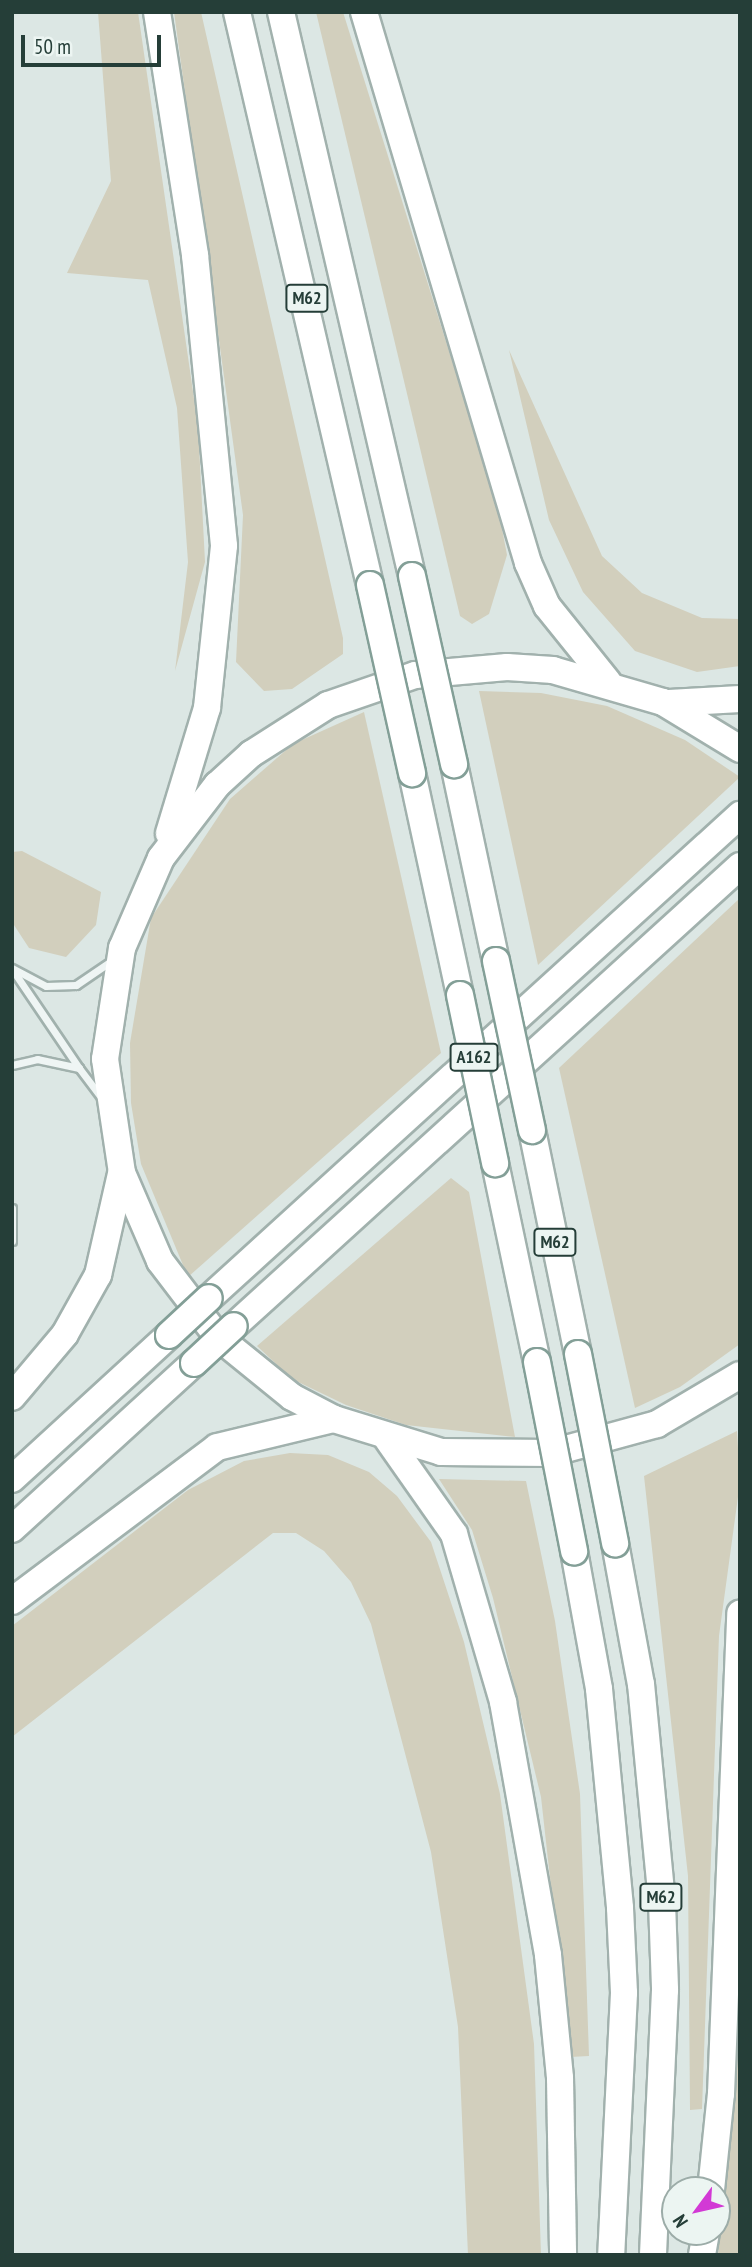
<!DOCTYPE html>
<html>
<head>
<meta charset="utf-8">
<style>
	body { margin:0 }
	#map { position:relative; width:752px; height:2267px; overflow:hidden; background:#dce7e4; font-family:"PT Sans Narrow",sans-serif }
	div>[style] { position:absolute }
	.green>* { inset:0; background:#d2cfbd }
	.roads { filter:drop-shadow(2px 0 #a1b1ad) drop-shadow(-2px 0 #a1b1ad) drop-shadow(0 2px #a1b1ad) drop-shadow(0 -2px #a1b1ad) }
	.lane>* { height:7px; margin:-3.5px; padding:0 3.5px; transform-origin:3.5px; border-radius:3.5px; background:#eff5f4 }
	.highway>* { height:26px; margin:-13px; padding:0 13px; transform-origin:13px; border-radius:13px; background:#fff }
	.bridges { filter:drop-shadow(2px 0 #839f97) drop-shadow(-2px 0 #839f97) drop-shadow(0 2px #839f97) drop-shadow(0 -2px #839f97) }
	.highway-bridge>* { height:26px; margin:-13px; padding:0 13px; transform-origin:13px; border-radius:13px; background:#fff }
	span { translate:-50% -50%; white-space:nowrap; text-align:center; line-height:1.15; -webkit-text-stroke:5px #ecf5f2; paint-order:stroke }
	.shield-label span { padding:2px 5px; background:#ecf5f2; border:2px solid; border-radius:5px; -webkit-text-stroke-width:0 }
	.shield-label { font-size:18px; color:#253e38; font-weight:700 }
	.frame { position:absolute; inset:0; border:14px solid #253e38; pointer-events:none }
	.north { position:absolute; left:661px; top:2176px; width:70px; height:70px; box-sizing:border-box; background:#ecf5f2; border:2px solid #9caca8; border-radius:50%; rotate:237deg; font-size:19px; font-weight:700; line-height:28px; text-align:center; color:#253e38 }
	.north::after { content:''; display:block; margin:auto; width:24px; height:32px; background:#d239d5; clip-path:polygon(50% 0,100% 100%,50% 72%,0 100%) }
	.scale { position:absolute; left:21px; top:35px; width:140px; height:32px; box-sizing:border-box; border:4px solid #253e38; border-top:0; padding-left:9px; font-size:21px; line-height:24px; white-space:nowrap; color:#253e38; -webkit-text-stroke:5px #ecf5f2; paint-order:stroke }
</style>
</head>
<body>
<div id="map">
	<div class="green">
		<i style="clip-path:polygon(98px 12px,138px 12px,198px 426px,205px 562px,175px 671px,188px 562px,177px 408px,148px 280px,67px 273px,111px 181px)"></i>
		<i style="clip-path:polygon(174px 12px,201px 12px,343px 638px,343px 654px,292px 689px,264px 691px,236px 662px,243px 515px)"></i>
		<i style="clip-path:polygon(316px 12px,343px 12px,498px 508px,507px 555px,489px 614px,472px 624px,460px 616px)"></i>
		<i style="clip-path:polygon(509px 350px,602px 556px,642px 593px,702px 618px,740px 619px,740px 666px,697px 672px,635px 651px,583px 592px,549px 520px)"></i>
		<i style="clip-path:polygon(479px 691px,541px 693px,607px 706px,685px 740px,740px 777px,538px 965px)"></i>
		<i style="clip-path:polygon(364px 712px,441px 1053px,188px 1277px,141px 1164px,131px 1103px,130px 1043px,151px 918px,230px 799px,293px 744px)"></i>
		<i style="clip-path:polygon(22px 851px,101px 892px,96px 925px,66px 957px,29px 948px,12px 922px,12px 852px)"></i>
		<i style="clip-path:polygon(740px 898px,740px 1344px,680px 1387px,635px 1408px,559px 1068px)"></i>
		<i style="clip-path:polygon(451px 1178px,469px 1192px,515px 1437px,406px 1425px,346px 1405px,292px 1379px,257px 1346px)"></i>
		<i style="clip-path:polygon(737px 1431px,740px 1482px,719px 1636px,702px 2109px,690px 2110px,688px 1876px,644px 1476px)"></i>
		<i style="clip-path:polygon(290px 1453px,328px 1455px,369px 1472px,397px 1496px,431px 1542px,464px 1642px,500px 1794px,534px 2044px,541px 2255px,468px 2255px,458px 2027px,431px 1852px,371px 1624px,351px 1582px,324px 1551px,296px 1533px,273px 1533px,12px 1737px,12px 1626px,188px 1490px,244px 1461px)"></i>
		<i style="clip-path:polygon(439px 1479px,526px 1481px,555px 1621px,580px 1794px,589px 2056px,570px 2057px,541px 1797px,493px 1598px,472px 1530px)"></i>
		<i style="clip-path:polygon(740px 1964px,740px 2255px,718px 2255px)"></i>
	</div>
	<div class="roads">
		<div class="lane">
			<i style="left:12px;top:968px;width:38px;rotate:28deg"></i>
			<i style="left:46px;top:986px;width:30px;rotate:-2deg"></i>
			<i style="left:76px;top:985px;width:42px;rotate:-34.4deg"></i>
			<i style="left:12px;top:969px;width:120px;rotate:55.9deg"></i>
			<i style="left:12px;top:1065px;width:26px;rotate:-13deg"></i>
			<i style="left:37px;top:1059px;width:43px;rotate:12.1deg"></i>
			<i style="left:79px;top:1068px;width:40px;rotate:53deg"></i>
			<i style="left:12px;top:1208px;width:33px;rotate:90deg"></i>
		</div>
		<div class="highway">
			<i style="left:157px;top:12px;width:246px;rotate:81.1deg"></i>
			<i style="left:195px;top:255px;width:292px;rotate:84.3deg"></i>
			<i style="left:224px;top:546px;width:163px;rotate:96deg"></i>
			<i style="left:207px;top:708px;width:131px;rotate:106.9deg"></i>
			<i style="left:237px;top:12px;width:588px;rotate:76.93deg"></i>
			<i style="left:281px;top:12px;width:579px;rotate:76.92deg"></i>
			<i style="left:364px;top:12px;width:575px;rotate:73.42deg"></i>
			<i style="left:528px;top:563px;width:47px;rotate:66.2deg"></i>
			<i style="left:547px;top:606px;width:97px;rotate:51.2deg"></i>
			<i style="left:669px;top:703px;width:71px;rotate:-3.2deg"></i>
			<i style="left:740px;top:749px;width:90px;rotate:-148.6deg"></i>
			<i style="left:663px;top:702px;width:115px;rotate:-163.8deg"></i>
			<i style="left:553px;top:670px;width:46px;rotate:-176.3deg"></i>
			<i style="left:507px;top:667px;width:92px;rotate:175deg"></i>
			<i style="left:415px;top:675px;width:92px;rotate:161deg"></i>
			<i style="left:328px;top:705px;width:91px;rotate:147.5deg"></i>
			<i style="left:251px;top:754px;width:46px;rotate:137.6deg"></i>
			<i style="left:217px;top:785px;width:92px;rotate:127.5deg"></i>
			<i style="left:161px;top:858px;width:98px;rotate:113.4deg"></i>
			<i style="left:122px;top:948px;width:112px;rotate:98.7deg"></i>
			<i style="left:105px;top:1059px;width:115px;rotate:81.5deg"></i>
			<i style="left:122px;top:1173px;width:96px;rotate:66.6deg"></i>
			<i style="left:160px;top:1261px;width:96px;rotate:52.7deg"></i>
			<i style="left:218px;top:1337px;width:95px;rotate:39deg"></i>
			<i style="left:292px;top:1397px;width:47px;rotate:27.6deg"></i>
			<i style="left:334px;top:1419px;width:112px;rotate:17.1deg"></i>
			<i style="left:441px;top:1452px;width:110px;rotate:0.5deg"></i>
			<i style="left:551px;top:1453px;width:110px;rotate:-15.3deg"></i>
			<i style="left:657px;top:1424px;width:96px;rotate:-30.6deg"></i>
			<i style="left:454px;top:764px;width:201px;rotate:78deg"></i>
			<i style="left:412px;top:773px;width:227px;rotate:77.8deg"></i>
			<i style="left:532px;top:1130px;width:229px;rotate:78.4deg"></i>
			<i style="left:495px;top:1163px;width:203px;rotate:78.1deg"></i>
			<i style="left:209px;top:1298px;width:718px;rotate:-42.29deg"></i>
			<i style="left:234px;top:1326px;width:684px;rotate:-42.27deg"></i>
			<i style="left:12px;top:1397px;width:82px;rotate:-49.9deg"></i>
			<i style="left:65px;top:1334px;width:68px;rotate:-60.8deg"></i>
			<i style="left:98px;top:1275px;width:104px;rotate:-77.2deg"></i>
			<i style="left:388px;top:1440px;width:115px;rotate:54.9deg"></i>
			<i style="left:454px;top:1534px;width:175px;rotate:73.7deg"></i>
			<i style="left:503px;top:1702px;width:257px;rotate:79.9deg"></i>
			<i style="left:548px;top:1955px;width:124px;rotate:84.4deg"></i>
			<i style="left:560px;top:2078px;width:177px;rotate:89deg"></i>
			<i style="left:12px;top:1479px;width:213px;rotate:-42.5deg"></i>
			<i style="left:12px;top:1529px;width:246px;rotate:-42.4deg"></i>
			<i style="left:615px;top:1543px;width:143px;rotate:79.6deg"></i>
			<i style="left:641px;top:1684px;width:219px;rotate:84.5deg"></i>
			<i style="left:662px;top:1902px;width:88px;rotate:88deg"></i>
			<i style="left:665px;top:1990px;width:265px;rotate:92.6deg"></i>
			<i style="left:574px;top:1551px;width:140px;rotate:79.7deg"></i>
			<i style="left:599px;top:1689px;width:220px;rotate:84.5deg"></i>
			<i style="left:620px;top:1908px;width:85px;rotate:87.3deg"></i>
			<i style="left:624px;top:1993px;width:262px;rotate:92.8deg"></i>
			<i style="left:12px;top:1601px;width:256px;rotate:-36.9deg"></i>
			<i style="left:217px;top:1447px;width:120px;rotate:-13.5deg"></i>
			<i style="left:711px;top:2190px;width:97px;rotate:-84.1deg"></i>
			<i style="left:721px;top:2094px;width:481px;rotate:-87.7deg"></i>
			<i style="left:702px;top:2255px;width:23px;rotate:-80deg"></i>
		</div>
	</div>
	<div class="bridges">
		<div class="highway-bridge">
			<i style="left:412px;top:576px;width:193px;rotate:77.4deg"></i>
			<i style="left:370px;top:585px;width:193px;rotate:77.4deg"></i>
			<i style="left:496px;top:961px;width:173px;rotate:78deg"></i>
			<i style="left:460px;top:995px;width:172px;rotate:78.2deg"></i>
			<i style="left:169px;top:1335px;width:54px;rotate:-42.8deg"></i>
			<i style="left:578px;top:1354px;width:193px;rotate:78.9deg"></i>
			<i style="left:537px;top:1362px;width:193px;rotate:78.9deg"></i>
			<i style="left:194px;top:1363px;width:54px;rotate:-42.8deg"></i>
		</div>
	</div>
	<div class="shield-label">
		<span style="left:307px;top:298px">M62</span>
		<span style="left:474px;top:1057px">A162</span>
		<span style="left:555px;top:1242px">M62</span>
		<span style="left:661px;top:1897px">M62</span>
	</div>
	<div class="frame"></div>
	<div class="north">N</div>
	<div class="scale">50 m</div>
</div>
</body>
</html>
